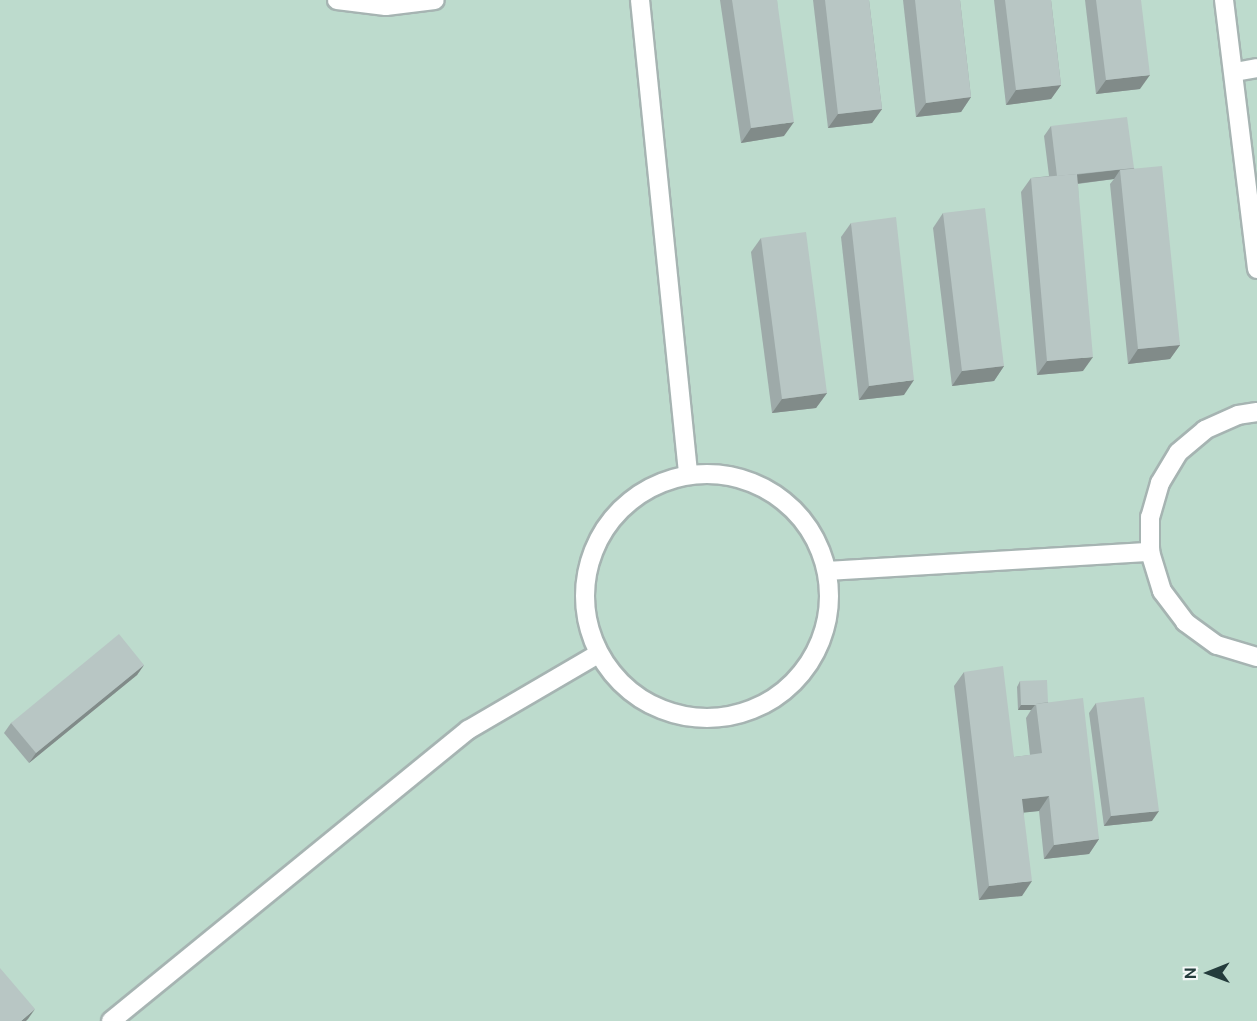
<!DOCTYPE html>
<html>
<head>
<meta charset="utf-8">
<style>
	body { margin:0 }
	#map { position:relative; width:1257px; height:1021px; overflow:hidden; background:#e3ecea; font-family:"DM Sans",sans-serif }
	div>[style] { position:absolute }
	.green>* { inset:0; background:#bddbcd }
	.roads { filter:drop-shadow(2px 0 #a6b4b2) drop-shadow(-2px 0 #a6b4b2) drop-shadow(0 2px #a6b4b2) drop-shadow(0 -2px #a6b4b2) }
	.minor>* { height:18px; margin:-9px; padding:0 9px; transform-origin:9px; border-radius:9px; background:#fff }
	.minor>.ring { margin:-9px; padding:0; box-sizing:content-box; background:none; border:18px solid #fff; border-radius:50% }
	.wall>* { inset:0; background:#9eaaa9 }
	.shaded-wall>* { inset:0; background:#818b89 }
	.building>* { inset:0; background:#b8c6c4 }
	span { translate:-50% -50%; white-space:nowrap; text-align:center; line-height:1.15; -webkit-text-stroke:4.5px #f3f8f7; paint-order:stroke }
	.north { position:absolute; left:1179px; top:943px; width:60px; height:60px; -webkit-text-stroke:4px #f3f8f7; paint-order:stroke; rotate:269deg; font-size:16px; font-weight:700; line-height:24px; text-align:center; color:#243c3c }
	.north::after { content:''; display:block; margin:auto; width:21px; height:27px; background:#243c3c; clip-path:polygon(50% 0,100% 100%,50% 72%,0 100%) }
</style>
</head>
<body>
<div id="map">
	<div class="green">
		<i style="clip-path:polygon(0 0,1257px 0,1257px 1021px,0 1021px)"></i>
	</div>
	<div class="roads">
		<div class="minor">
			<i style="left:337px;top:0;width:49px;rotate:7deg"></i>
			<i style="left:386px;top:6px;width:49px;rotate:-7deg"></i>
			<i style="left:640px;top:0;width:476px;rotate:84.2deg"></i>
			<i style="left:1224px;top:0;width:271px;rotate:83deg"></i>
			<i style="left:1235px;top:72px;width:22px;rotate:-10deg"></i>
			<i style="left:1257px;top:412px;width:19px;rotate:171deg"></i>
			<i style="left:1238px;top:415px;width:36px;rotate:156deg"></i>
			<i style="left:1205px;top:430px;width:35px;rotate:140deg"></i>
			<i style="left:1178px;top:453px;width:35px;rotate:121deg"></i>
			<i style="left:1160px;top:483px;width:35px;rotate:106deg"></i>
			<i style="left:1150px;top:517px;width:35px;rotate:90deg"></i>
			<i style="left:1150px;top:552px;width:41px;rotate:72.9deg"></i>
			<i style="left:1162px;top:591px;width:39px;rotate:53deg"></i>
			<i style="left:1185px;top:622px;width:39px;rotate:36deg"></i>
			<i style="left:1217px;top:645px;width:42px;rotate:16.7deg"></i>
			<i class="ring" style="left:585px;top:474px;width:226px;height:226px"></i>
			<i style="left:827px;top:571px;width:324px;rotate:-3.4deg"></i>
			<i style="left:111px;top:1021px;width:461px;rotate:-39.2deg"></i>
			<i style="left:468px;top:730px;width:151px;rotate:-30.3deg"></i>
		</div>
	</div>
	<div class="wall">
		<i style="clip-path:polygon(720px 0,777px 0,784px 136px,741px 143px)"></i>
		<i style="clip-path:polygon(813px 0,869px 0,882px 109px,872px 123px,828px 128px)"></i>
		<i style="clip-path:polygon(903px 0,960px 0,971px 97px,961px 112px,916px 117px)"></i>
		<i style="clip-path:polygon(994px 0,1051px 0,1061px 85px,1051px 99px,1006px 105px)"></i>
		<i style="clip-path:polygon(1085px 0,1141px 0,1140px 89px,1096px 94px)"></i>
		<i style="clip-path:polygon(1051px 126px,1134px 168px,1180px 345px,1170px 359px,1128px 364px,1110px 184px,1114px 179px,1078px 184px,1083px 371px,1037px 375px,1021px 192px,1031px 178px,1049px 176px,1044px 136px)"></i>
		<i style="clip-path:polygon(943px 213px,1004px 366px,994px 381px,952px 386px,933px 228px)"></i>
		<i style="clip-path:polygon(851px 223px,904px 395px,859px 400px,841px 237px)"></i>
		<i style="clip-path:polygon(761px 238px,827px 393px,816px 408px,772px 413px,751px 252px)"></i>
		<i style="clip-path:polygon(144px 665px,137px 675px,29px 763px,4px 733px,11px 723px)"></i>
		<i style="clip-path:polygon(964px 672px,1014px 757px,1030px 755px,1026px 718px,1031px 710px,1018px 710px,1017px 687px,1020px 681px,1048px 702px,1099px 839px,1089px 854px,1044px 859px,1039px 811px,1024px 812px,1022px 896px,979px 900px,954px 686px)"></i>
		<i style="clip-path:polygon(1096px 703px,1152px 821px,1104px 826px,1089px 713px)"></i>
	</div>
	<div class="shaded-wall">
		<i style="clip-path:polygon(1150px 75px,1140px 89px,1096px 94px,1106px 80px)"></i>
		<i style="clip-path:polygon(1061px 85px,1051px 99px,1006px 105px,1016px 90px)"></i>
		<i style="clip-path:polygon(971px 97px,961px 112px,916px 117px,926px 103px)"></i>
		<i style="clip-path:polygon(882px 109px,872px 123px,828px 128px,838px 114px)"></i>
		<i style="clip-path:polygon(794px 122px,784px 136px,741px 143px,751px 128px)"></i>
		<i style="clip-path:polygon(1134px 168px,1120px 170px,1114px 179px,1050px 187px,1057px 177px)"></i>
		<i style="clip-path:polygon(1180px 345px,1170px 359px,1128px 364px,1138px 349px)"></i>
		<i style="clip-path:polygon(1093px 357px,1083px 371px,1037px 375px,1047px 361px)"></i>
		<i style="clip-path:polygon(1004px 366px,994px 381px,952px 386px,962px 371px)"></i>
		<i style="clip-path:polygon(914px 380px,904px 395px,859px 400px,869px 386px)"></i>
		<i style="clip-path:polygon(827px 393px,816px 408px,772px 413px,782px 399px)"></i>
		<i style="clip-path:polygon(144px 665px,137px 675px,29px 763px,36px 753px)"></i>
		<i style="clip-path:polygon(1021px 705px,1035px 705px,1031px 710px,1018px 710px)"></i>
		<i style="clip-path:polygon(1049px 796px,1039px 811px,1012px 814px,1022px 799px)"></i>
		<i style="clip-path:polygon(1159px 811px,1152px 821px,1104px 826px,1111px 816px)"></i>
		<i style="clip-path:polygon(1099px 839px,1089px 854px,1044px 859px,1054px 845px)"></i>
		<i style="clip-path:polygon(1032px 881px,1022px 896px,979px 900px,989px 886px)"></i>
		<i style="clip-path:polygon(35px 1009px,28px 1019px,26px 1021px,21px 1021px)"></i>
	</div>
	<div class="building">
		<i style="clip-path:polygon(732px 0,777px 0,794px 122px,751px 128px)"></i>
		<i style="clip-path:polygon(825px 0,869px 0,882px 109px,838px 114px)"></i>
		<i style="clip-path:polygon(915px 0,960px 0,971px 97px,926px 103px)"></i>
		<i style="clip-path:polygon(1005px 0,1051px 0,1061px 85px,1016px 90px)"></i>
		<i style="clip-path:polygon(1096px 0,1141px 0,1150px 75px,1106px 80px)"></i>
		<i style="clip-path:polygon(1127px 117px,1134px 168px,1077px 174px,1057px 176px,1051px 126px)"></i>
		<i style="clip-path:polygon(1162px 166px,1180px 345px,1138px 349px,1120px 170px)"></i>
		<i style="clip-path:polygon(1077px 174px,1093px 357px,1047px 361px,1031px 178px)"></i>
		<i style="clip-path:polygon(985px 208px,1004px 366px,962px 371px,943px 213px)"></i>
		<i style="clip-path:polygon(896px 217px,914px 380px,869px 386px,851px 223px)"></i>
		<i style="clip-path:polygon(806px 232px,827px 393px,782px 399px,761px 238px)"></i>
		<i style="clip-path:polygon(119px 634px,144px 665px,36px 753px,11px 723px)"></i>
		<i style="clip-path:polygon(1003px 666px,1014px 757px,1042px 753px,1036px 704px,1083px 698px,1099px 839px,1054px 845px,1049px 796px,1022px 799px,1032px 881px,989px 886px,964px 672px)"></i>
		<i style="clip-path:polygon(1047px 680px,1048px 702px,1036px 704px,1036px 705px,1021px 705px,1020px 681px)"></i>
		<i style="clip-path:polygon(1144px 697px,1159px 811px,1111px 816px,1096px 703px)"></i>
		<i style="clip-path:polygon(0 968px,35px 1009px,21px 1021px,0 1021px)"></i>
	</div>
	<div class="north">N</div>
</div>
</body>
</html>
